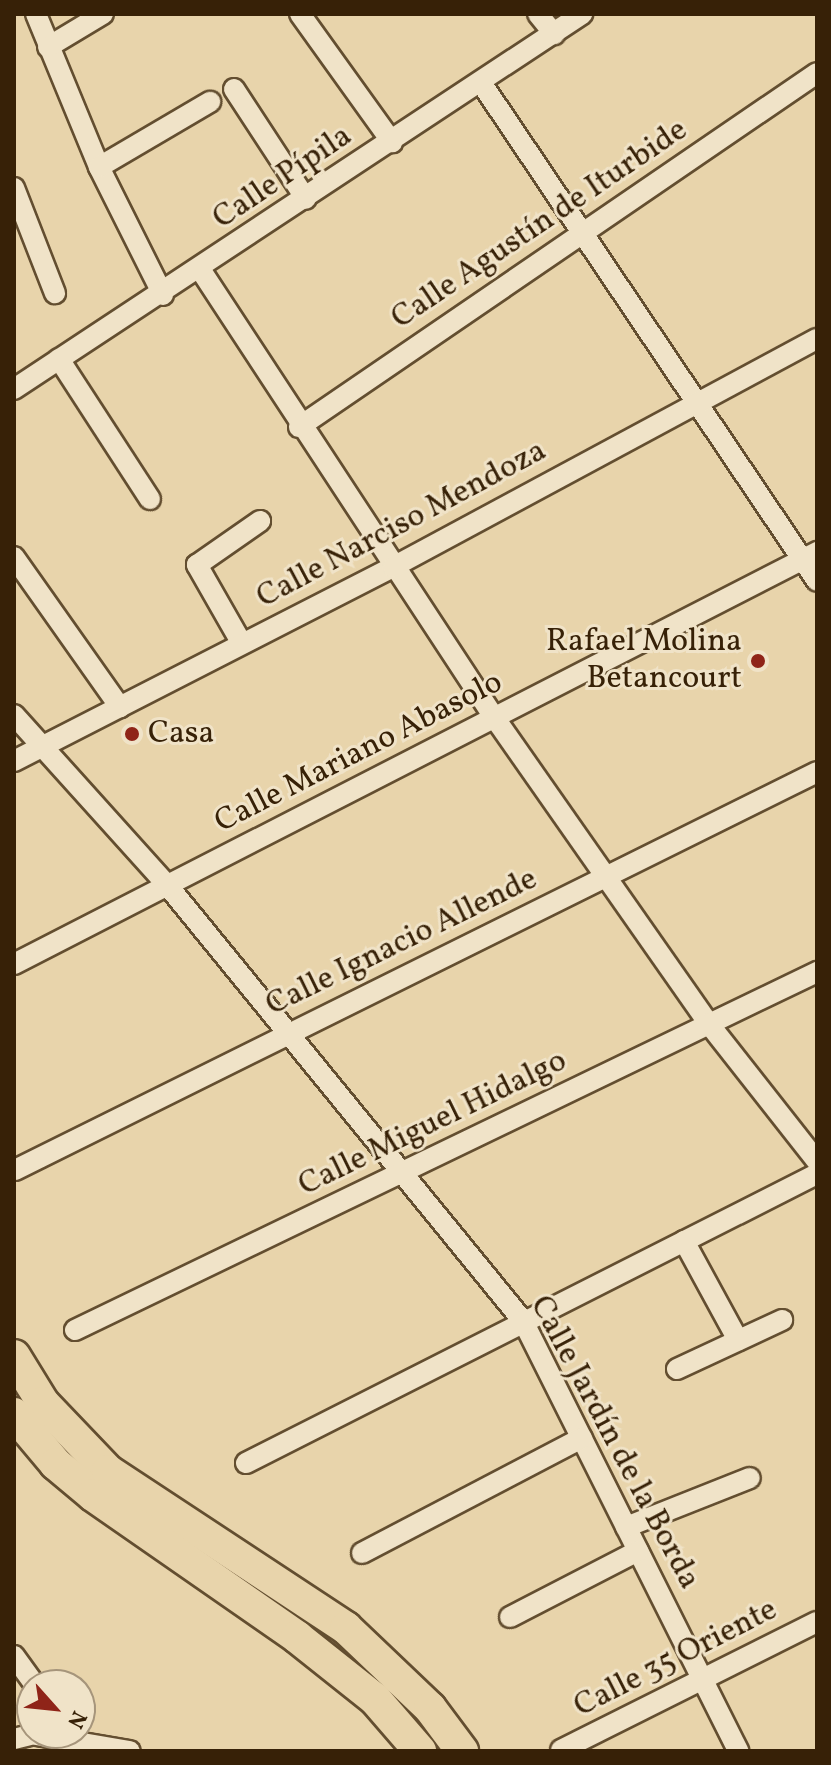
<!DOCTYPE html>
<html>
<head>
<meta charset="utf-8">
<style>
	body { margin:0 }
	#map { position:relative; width:831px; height:1765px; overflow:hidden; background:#e8d4ab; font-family:Vollkorn,serif }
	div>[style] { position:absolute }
	.roads { filter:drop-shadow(2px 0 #634e30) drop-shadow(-2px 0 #634e30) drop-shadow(0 2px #634e30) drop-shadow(0 -2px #634e30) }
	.street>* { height:20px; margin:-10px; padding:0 10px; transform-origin:10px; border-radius:10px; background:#f0e3c8 }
	.primary>* { height:32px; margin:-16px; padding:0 16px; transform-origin:16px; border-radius:16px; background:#e8d4ab }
	.dots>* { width:22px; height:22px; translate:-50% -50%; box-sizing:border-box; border:4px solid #f0e3c8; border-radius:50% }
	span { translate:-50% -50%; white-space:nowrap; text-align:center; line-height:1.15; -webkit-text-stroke:6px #f0e3c8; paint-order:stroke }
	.street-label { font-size:32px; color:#372107 }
	.poi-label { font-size:32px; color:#372107 }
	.right { translate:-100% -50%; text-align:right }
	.left { translate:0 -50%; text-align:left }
	.frame { position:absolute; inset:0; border:16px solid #372107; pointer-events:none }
	.north { position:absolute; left:16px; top:1669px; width:80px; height:80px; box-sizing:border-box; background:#f0e3c8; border:2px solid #a6957b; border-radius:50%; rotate:117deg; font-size:22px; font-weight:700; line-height:32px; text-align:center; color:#372107 }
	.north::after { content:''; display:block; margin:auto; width:28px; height:36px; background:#8f2418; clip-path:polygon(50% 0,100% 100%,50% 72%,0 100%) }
</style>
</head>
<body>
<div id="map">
	<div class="roads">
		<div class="street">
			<i style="left:36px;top:14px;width:165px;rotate:67.6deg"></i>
			<i style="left:99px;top:167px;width:143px;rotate:63.4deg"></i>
			<i style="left:300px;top:14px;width:158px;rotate:54.3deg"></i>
			<i style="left:538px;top:14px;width:26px;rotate:51deg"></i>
			<i style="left:48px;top:47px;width:64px;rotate:-31deg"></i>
			<i style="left:482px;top:84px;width:599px;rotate:56.02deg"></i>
			<i style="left:234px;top:89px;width:131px;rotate:56.8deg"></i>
			<i style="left:99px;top:167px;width:129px;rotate:-30.4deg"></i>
			<i style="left:14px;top:188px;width:113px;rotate:68.7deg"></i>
			<i style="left:200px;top:269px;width:536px;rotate:56.73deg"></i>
			<i style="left:494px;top:717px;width:375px;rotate:55deg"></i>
			<i style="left:709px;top:1024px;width:174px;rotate:51.8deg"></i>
			<i style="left:59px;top:359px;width:167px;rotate:57deg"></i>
			<i style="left:14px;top:389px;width:681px;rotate:-33.43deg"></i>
			<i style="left:299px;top:427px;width:627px;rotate:-34.35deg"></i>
			<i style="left:14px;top:557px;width:184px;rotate:54.8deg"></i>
			<i style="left:241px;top:642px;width:89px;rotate:-119.7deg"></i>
			<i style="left:197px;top:565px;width:77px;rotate:-34.9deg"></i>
			<i style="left:14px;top:715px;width:230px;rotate:48deg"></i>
			<i style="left:168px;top:886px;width:561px;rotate:50.78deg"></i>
			<i style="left:523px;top:1321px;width:481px;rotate:63.4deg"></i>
			<i style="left:14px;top:761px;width:426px;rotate:-27.1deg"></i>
			<i style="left:393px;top:567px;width:481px;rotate:-28.3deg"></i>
			<i style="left:14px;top:964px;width:903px;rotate:-27.16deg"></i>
			<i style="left:15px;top:1170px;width:895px;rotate:-26.39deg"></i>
			<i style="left:684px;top:1241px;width:113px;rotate:61.4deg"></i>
			<i style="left:75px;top:1330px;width:824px;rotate:-25.76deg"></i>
			<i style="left:677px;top:1369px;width:116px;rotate:-25deg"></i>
			<i style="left:246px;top:1463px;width:640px;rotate:-26.85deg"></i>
			<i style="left:626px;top:1527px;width:133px;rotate:-21.6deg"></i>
			<i style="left:362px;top:1553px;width:248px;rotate:-27.6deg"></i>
			<i style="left:510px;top:1617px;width:144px;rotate:-27.3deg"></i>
			<i style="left:14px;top:1656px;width:36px;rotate:54deg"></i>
			<i style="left:36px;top:1735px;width:95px;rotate:9.7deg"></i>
			<i style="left:14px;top:1739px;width:25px;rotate:-14deg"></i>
			<i style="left:561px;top:1750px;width:286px;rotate:-26.6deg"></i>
		</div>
		<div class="primary">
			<i style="left:14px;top:1356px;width:55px;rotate:58.3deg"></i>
			<i style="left:43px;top:1403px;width:94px;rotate:46.3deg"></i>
			<i style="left:108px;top:1471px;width:285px;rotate:33.4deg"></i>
			<i style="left:346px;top:1628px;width:116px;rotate:43.6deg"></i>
			<i style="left:430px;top:1708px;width:54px;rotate:53.3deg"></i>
			<i style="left:14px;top:1414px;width:65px;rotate:50deg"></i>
			<i style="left:56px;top:1464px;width:48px;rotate:40deg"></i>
			<i style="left:93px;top:1495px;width:249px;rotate:34.8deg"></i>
			<i style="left:297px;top:1637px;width:100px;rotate:38.5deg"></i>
			<i style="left:375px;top:1699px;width:69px;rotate:49.1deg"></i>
		</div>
	</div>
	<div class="dots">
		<i style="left:758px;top:661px;background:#8f2418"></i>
		<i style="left:132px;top:734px;background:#8f2418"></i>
	</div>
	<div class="street-label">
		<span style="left:283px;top:178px;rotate:-34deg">Calle Pípila</span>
		<span style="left:540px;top:225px;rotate:-34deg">Calle Agustín de Iturbide</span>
		<span style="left:402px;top:525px;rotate:-28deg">Calle Narciso Mendoza</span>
		<span style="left:359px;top:753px;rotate:-27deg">Calle Mariano Abasolo</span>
		<span style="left:402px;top:943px;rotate:-26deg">Calle Ignacio Allende</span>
		<span style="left:433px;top:1124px;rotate:-26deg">Calle Miguel Hidalgo</span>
		<span style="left:614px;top:1443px;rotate:62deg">Calle Jardín de la Borda</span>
		<span style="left:676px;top:1659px;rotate:-27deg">Calle 35 Oriente</span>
	</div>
	<div class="poi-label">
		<span class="right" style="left:742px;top:661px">Rafael Molina<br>Betancourt</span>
		<span class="left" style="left:148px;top:734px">Casa</span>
	</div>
	<div class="frame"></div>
	<div class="north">N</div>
</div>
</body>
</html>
